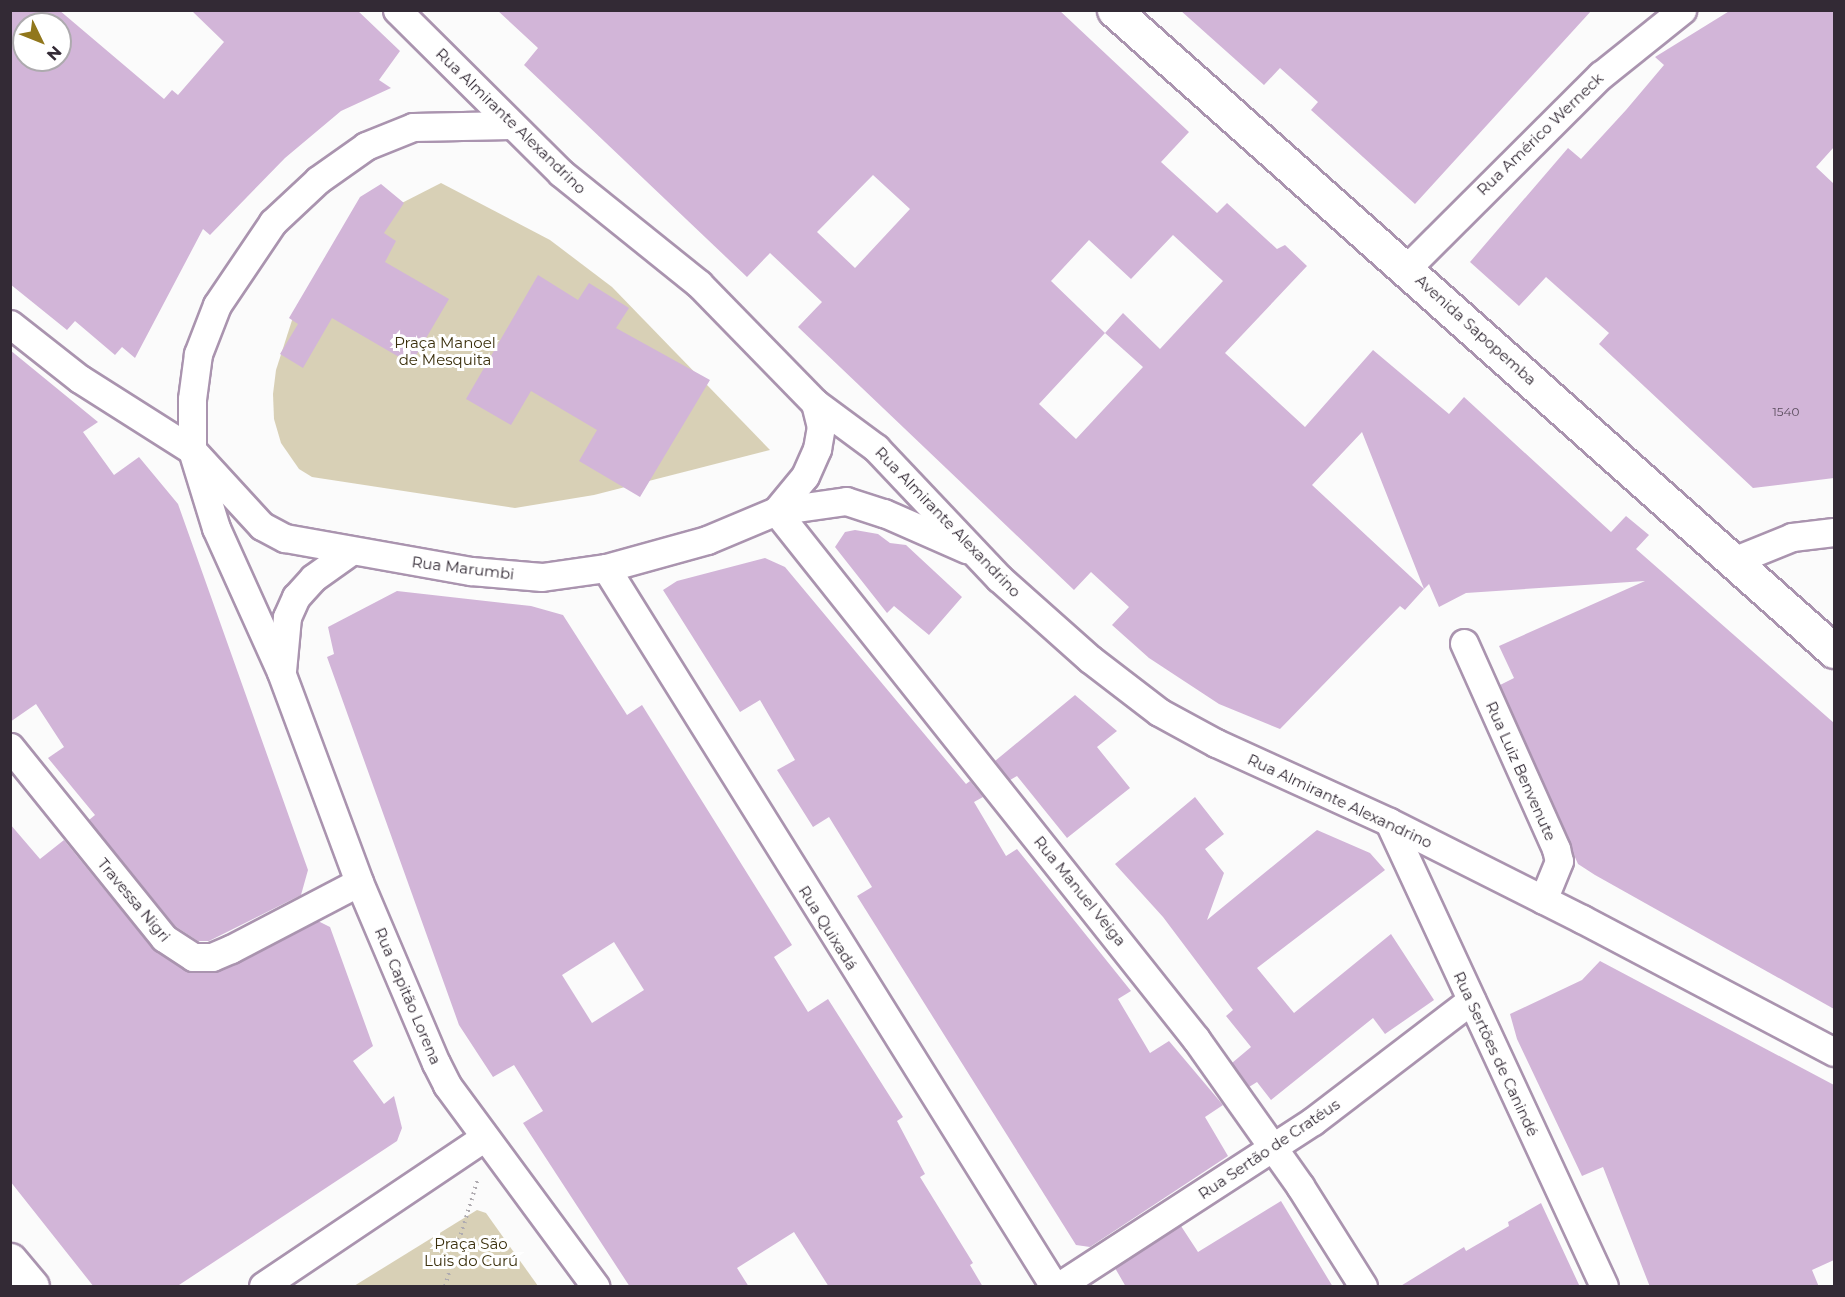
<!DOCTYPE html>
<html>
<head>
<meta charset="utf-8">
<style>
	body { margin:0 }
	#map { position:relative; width:1845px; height:1297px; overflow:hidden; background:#fbfbfb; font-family:Montserrat,sans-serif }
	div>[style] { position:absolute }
	.green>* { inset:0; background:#d8d0b6 }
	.building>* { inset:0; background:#d2b5d8 }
	.path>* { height:4px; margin-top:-2px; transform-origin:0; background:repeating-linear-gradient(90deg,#afabb0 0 1.5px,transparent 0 6px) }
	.roads { filter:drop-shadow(2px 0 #aa94af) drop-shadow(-2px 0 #aa94af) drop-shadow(0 2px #aa94af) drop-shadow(0 -2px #aa94af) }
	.street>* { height:27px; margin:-13.5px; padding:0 13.5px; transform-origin:13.5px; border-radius:13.5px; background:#fff }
	.secondary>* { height:33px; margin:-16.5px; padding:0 16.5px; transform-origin:16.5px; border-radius:16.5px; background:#fff }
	span { translate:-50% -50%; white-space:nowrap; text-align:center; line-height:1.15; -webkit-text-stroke:6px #fff; paint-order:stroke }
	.number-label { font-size:12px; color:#5b4d5e }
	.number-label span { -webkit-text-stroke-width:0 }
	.street-label { font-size:15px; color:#332a35 }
	.park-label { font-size:15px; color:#3b300d }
	.frame { position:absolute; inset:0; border:12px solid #332a35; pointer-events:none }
	.north { position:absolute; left:12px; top:12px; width:60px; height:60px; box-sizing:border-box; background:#fff; border:2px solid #adaaae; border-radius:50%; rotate:133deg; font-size:16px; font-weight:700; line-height:24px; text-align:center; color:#332a35 }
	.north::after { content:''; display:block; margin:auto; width:21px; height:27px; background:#91771c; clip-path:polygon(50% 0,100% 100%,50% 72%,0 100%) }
</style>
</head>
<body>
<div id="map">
	<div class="green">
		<i style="clip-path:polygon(441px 183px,550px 240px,612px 287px,770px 450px,594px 495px,515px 508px,312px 477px,299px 469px,281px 443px,274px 419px,273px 394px,276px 370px,295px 311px,394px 207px)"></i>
		<i style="clip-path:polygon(477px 1210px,486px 1213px,538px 1286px,354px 1286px)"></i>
	</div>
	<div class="building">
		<i style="clip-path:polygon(evenodd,10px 10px,59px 10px,164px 99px,172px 90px,178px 95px,224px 42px,191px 10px,357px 10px,400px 51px,379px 80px,391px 88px,341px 111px,285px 158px,210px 235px,203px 229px,135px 358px,122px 347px,115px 355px,75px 321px,67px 330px,10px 284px,10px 10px,24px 24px,60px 24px,60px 60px,24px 60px,24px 24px)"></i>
		<i style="clip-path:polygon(evenodd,497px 10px,1059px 10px,1189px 132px,1161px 162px,1217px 213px,1227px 203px,1277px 249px,1285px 245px,1307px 266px,1225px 353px,1305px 427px,1373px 350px,1449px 414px,1464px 397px,1611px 532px,1626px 516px,1649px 535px,1636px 549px,1834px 723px,1834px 1009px,1595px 875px,1578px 864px,1574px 855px,1500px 685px,1514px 678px,1499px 646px,1645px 581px,1466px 593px,1439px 607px,1429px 584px,1424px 589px,1362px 432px,1312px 485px,1424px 589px,1405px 610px,1400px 606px,1280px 729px,1219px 704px,1149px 658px,1112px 625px,1129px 607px,1091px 572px,1074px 590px,798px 327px,822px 302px,770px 253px,747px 277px,524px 65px,538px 48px,497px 10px,873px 175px,910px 209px,855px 268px,817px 232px,873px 175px,497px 10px,1173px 235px,1223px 281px,1160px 349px,1123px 313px,1105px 333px,1051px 281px,1089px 240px,1131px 279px,1173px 235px,497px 10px,1105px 333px,1143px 367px,1076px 439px,1039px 404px,1105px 333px)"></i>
		<i style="clip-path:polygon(1180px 10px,1592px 10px,1415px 204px,1311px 110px,1318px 102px,1280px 68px,1264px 85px)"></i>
		<i style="clip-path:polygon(1731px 10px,1834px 10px,1834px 147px,1816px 167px,1834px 184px,1834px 478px,1753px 488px,1599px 344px,1609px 333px,1546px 277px,1519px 306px,1470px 262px,1568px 148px,1581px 159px,1626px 110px,1664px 65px,1655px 57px)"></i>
		<i style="clip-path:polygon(381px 184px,404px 203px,384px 233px,396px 241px,385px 262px,449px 299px,411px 364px,332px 318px,303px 368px,280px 354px,298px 324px,289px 318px,360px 197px)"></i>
		<i style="clip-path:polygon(538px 275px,578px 300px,589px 283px,629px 308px,616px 328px,710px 380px,640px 497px,579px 461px,597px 430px,531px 391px,511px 425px,466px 399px)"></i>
		<i style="clip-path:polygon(10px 350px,98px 422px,83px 432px,114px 475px,139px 457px,178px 504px,308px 870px,301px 895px,209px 941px,198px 941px,175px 926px,89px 820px,95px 815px,48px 758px,64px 747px,36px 704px,10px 722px)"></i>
		<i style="clip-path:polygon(855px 530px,878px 534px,890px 543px,906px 545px,962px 597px,929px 635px,894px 606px,887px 613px,835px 547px,845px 532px)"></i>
		<i style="clip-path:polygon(765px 558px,785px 567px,966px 784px,970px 781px,983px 797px,974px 802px,1006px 856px,1017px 849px,1131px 991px,1118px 999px,1150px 1053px,1169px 1041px,1223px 1105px,1205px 1117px,1228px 1156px,1090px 1247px,1076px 1245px,857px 896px,872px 887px,829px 817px,813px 827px,777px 770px,795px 760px,760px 700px,740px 712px,663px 590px,677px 581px)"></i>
		<i style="clip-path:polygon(evenodd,397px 591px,531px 606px,563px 615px,627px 715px,642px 705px,792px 945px,774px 957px,808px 1012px,828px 999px,903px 1117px,897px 1121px,925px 1174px,920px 1177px,973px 1263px,970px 1265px,983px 1287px,829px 1287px,794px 1232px,737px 1268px,749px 1287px,630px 1287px,523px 1123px,543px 1111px,514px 1065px,493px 1077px,459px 1025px,327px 657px,334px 654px,328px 627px,397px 591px,614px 942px,644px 990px,592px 1023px,562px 975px,614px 942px)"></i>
		<i style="clip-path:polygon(1075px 695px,1117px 731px,1097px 747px,1130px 788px,1067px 838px,1017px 776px,1010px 780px,995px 761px)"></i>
		<i style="clip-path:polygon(1195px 797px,1224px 834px,1205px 849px,1224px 873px,1207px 920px,1317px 830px,1370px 853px,1385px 870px,1257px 968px,1294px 1013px,1391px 934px,1434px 1000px,1385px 1034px,1373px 1018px,1271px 1100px,1257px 1082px,1249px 1087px,1232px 1063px,1251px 1047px,1226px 1016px,1233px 1010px,1163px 917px,1115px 864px)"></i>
		<i style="clip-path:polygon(10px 824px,40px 859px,64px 840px,152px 948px,185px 970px,218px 972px,318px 921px,330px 927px,373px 1046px,353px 1061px,384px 1104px,394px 1096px,402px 1128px,397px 1141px,176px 1287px,94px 1287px,10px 1181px)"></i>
		<i style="clip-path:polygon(1600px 961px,1834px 1085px,1834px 1260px,1812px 1270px,1819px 1287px,1650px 1287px,1603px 1167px,1582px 1176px,1517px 1039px,1510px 1014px,1582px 980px)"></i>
		<i style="clip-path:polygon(1281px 1201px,1333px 1287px,1126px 1287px,1115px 1268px,1181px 1226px,1198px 1252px)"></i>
		<i style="clip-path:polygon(1541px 1203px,1580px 1287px,1399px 1287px,1464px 1247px,1466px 1251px,1509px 1226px,1508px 1222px)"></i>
	</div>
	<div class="path">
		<i style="left:445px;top:1286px;width:112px;rotate:-72.9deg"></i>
	</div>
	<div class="roads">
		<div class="street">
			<i style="left:397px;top:10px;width:231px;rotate:44.8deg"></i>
			<i style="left:561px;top:173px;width:177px;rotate:38.8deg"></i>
			<i style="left:699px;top:284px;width:166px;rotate:45.7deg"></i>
			<i style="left:815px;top:403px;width:76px;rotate:36.4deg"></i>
			<i style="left:876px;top:448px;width:179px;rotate:46.6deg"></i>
			<i style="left:999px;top:578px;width:122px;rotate:41.7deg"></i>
			<i style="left:1090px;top:659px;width:87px;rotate:37.5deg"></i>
			<i style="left:1159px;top:712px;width:65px;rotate:28.5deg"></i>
			<i style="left:1216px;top:743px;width:190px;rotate:24.5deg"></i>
			<i style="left:1389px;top:822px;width:216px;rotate:26.7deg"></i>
			<i style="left:1582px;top:919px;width:285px;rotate:27.8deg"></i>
			<i style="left:511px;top:125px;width:98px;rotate:178.8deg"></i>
			<i style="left:413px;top:127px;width:51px;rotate:158deg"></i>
			<i style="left:366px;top:146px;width:59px;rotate:144.7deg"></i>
			<i style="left:318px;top:180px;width:62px;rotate:137deg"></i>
			<i style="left:273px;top:222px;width:100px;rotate:124deg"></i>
			<i style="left:217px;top:305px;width:53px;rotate:111.2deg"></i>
			<i style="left:198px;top:354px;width:45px;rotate:97.6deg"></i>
			<i style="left:192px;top:399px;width:51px;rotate:90deg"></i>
			<i style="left:192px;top:450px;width:82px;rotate:72.9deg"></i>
			<i style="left:216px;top:528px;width:158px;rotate:65.7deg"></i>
			<i style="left:281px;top:672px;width:224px;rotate:69.6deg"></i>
			<i style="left:359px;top:882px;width:197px;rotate:67deg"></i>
			<i style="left:436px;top:1063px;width:25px;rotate:63deg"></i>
			<i style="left:447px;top:1085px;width:250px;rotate:53.6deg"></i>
			<i style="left:1407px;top:268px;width:274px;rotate:-44.9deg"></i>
			<i style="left:1601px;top:75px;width:104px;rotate:-38.7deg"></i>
			<i style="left:10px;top:324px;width:89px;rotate:38.2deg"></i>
			<i style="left:80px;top:379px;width:133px;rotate:32.4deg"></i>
			<i style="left:192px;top:450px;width:103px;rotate:47.4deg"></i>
			<i style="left:262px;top:526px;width:26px;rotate:28deg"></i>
			<i style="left:285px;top:538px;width:189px;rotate:10.1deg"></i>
			<i style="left:471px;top:571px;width:71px;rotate:4.8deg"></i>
			<i style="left:542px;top:577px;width:65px;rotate:-8deg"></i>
			<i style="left:606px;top:568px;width:105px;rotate:-15.5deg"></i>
			<i style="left:707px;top:540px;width:75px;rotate:-22.8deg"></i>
			<i style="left:776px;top:511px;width:71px;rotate:-8.1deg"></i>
			<i style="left:846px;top:501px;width:40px;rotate:18deg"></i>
			<i style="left:884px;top:513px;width:90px;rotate:23.7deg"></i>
			<i style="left:776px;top:511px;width:675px;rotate:51.5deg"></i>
			<i style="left:1196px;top:1039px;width:180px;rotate:54.7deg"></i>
			<i style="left:1300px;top:1186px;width:118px;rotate:57.8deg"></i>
			<i style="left:776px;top:511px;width:45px;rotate:-50.4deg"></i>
			<i style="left:805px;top:476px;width:30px;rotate:-66deg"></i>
			<i style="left:817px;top:449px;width:22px;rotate:-80deg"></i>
			<i style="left:821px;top:427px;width:25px;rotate:-104deg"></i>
			<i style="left:1733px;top:561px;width:64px;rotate:-22.1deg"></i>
			<i style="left:1792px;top:537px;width:42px;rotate:-6.8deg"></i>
			<i style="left:606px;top:568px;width:846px;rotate:58.04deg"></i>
			<i style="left:1464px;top:643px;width:226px;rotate:65.9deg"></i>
			<i style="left:1556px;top:849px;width:12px;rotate:76deg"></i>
			<i style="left:1559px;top:861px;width:42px;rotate:112.3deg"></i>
			<i style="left:282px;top:671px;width:54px;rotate:-84.7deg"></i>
			<i style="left:287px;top:617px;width:22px;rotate:-66deg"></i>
			<i style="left:296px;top:597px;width:25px;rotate:-48deg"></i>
			<i style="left:313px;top:578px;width:47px;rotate:-35.4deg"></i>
			<i style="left:10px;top:747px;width:245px;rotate:51.1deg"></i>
			<i style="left:164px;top:938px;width:35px;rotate:33deg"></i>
			<i style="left:193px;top:957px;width:19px"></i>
			<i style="left:212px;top:957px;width:21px;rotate:-23deg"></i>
			<i style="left:231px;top:949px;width:144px;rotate:-27.6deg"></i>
			<i style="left:1389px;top:822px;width:511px;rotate:65.14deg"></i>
			<i style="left:263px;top:1286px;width:267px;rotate:-33.9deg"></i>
			<i style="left:1059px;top:1286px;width:303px;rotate:-33deg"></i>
			<i style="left:1313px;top:1121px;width:199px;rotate:-37.4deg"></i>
		</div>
		<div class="secondary">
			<i style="left:1114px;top:10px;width:964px;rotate:41.68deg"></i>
			<i style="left:10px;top:1260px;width:34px;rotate:50deg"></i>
		</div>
	</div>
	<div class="number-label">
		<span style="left:1786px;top:412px">1540</span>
	</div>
	<div class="street-label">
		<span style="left:511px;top:121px;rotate:44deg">Rua Almirante Alexandrino</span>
		<span style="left:1540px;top:134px;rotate:-44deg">Rua Américo Werneck</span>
		<span style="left:1476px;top:330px;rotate:42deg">Avenida Sapopemba</span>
		<span style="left:948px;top:522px;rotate:46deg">Rua Almirante Alexandrino</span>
		<span style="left:463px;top:568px;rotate:7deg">Rua Marumbi</span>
		<span style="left:1521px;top:771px;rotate:66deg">Rua Luiz Benvenute</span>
		<span style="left:1340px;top:801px;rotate:25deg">Rua Almirante Alexandrino</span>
		<span style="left:1080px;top:891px;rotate:51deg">Rua Manuel Veiga</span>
		<span style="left:134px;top:900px;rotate:50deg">Travessa Nigri</span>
		<span style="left:828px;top:928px;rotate:58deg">Rua Quixadá</span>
		<span style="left:408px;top:996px;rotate:67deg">Rua Capitão Lorena</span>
		<span style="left:1496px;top:1054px;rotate:65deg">Rua Sertões de Canindé</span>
		<span style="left:1269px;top:1149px;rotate:-34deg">Rua Sertão de Cratéus</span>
	</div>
	<div class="park-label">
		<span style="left:445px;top:351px">Praça Manoel<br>de Mesquita</span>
		<span style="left:471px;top:1252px">Praça São<br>Luis do Curú</span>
	</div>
	<div class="frame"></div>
	<div class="north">N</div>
</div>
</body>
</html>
